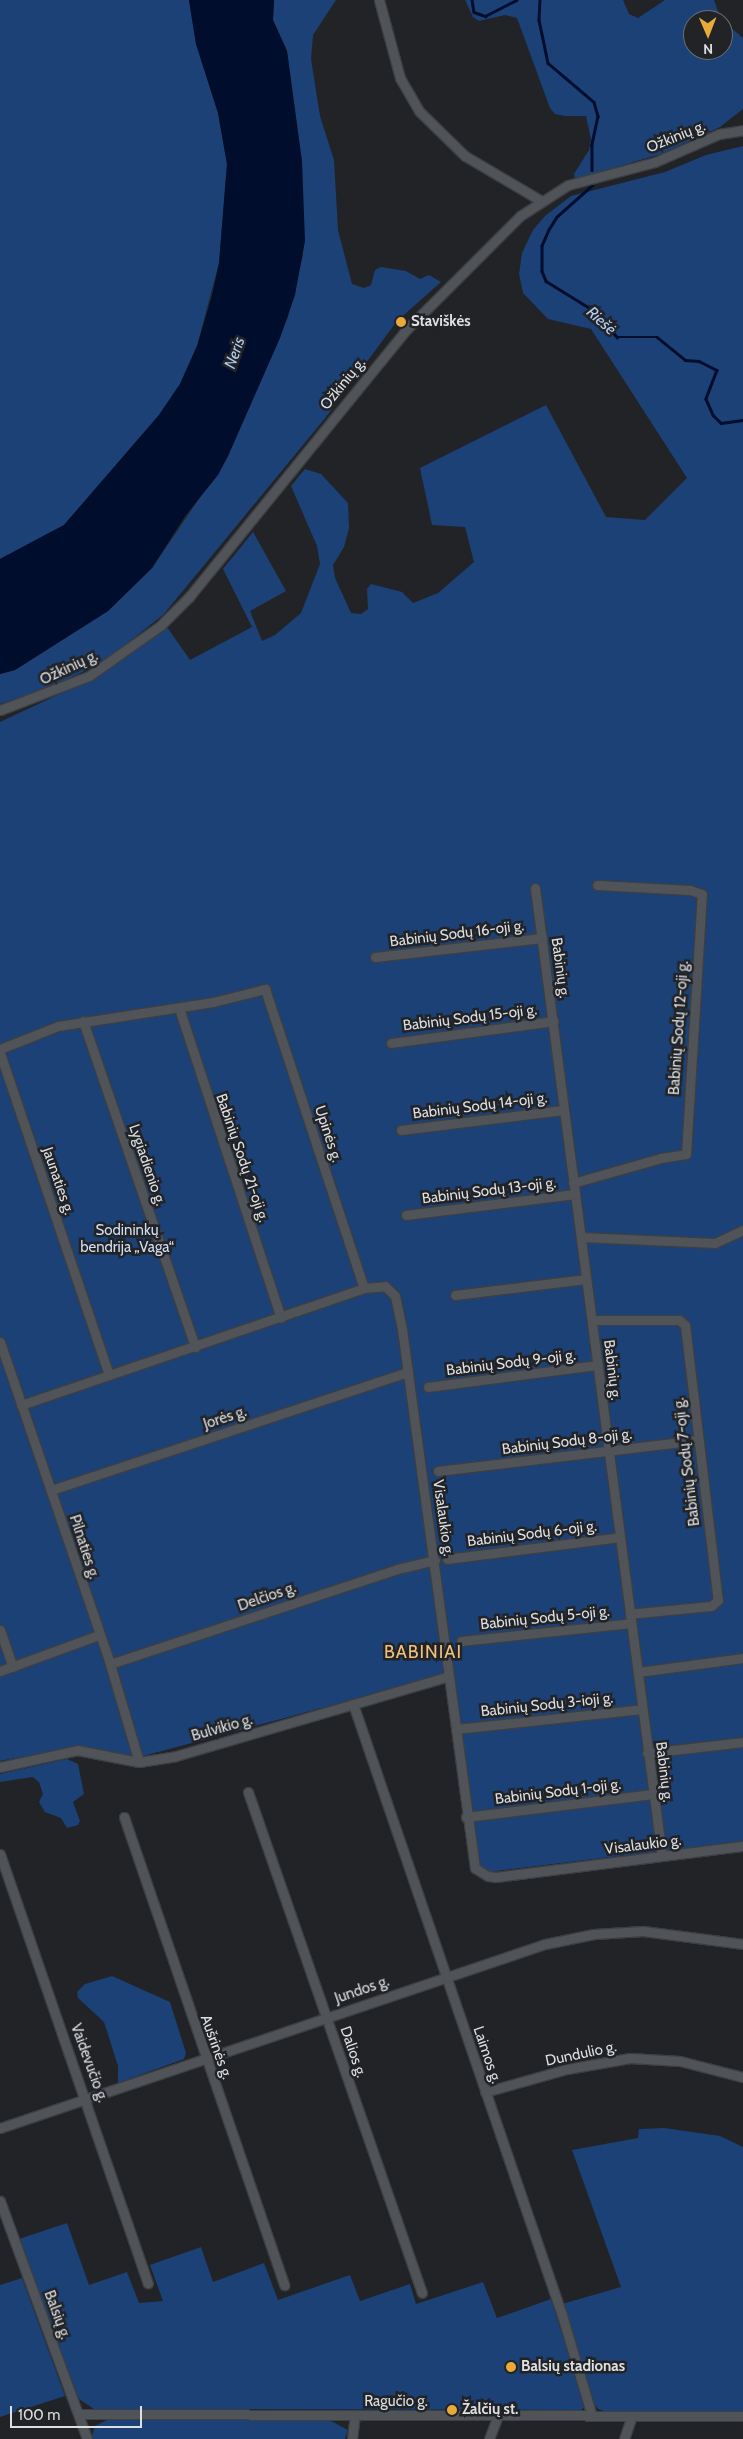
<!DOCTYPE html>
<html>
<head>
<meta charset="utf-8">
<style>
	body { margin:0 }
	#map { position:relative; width:743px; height:2439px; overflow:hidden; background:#212327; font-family:Cabin,sans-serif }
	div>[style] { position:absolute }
	.green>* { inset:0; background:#1b4176 }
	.water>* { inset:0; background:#000d2c }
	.stream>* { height:2.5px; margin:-1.25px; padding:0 1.25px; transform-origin:1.25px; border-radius:1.25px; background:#000d2c }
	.roads { filter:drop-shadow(1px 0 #3d3f42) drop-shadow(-1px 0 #3d3f42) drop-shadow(0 1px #3d3f42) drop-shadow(0 -1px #3d3f42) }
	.street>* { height:9px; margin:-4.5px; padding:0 4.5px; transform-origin:4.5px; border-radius:4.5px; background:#505358 }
	.dots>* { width:14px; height:14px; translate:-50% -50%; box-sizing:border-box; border:2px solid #212327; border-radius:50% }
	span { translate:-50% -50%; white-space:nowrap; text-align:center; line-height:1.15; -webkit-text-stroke:5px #212327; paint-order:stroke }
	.street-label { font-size:15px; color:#dddfe1 }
	.poi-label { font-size:15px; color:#dddfe1; font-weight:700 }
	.left { translate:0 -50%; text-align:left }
	.park-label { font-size:15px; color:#d1def1 }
	.water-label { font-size:16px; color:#b3cdf2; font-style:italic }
	.quarter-label { font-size:18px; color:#efc37e; letter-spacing:1px }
	.north { position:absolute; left:683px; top:10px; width:50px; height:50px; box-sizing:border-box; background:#212327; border:1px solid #6c6e71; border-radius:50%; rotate:179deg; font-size:14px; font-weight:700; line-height:20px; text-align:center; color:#dddfe1 }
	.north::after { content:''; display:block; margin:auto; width:18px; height:22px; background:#eaaa39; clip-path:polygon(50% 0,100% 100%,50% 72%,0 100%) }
	.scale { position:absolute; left:10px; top:2406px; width:132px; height:22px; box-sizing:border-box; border:2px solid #dddfe1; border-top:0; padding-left:6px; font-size:15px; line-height:18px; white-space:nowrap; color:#dddfe1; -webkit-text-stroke:4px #212327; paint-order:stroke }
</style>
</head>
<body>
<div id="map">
	<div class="green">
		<i style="clip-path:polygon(0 0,189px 0,196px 44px,218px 113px,227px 164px,219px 263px,197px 346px,180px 384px,159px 415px,64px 525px,0 559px)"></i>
		<i style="clip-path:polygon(274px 0,336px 0,313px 35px,311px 59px,320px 116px,334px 160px,338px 230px,352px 284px,364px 288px,371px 285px,375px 270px,381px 267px,406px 271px,420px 279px,429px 275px,441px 282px,397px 321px,326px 417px,163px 615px,102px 663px,46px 689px,0 704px,0 674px,15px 670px,108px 611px,152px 568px,228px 456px,288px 317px,303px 255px,302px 162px,287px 51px,273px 20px)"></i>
		<i style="clip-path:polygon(465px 0,623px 0,629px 14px,638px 18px,665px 0,714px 0,721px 20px,693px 20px,693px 50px,723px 50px,723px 21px,743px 38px,743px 109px,720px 127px,661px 154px,575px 179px,574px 174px,589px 150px,591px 139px,586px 116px,565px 116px,555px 114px,550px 108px,517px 18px,505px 15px,479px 21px,473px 17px)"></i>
		<i style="clip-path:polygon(743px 146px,743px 1841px,488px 1872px,477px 1864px,452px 1673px,132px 1759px,73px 1747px,0 1761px,0 722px,104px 673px,167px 627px,190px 660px,252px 627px,223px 569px,253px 532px,286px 591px,250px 611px,262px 641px,275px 635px,301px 613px,320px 564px,317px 546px,291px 486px,305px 469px,321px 474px,348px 503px,349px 528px,344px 547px,333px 565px,335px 578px,351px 613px,361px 614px,368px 609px,367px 589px,371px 584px,402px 592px,413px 603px,438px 593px,474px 562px,465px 527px,432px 525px,420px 468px,546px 405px,606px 517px,645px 520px,687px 478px,591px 329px,548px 319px,523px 293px,519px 274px,522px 253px,533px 230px,545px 216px,571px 196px,665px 172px,706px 155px)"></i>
		<i style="clip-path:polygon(67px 1759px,78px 1764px,84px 1794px,73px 1802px,80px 1821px,78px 1825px,67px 1828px,61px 1818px,45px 1812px,39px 1802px,43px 1794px,39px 1782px,33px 1777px,0 1782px,0 1774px)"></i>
		<i style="clip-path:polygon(112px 1976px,170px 2002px,186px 2053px,184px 2059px,118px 2083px,118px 2066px,104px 2022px,78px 1998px,77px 1992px,85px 1984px)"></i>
		<i style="clip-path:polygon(664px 2128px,720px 2136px,743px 2147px,743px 2412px,604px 2411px,598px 2409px,592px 2401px,562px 2304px,621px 2287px,572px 2150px,638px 2138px,639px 2129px)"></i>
		<i style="clip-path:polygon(67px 2223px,89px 2285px,127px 2272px,139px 2303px,163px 2301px,150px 2265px,201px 2247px,213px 2282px,264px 2263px,278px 2300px,350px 2275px,360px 2301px,410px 2284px,416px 2304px,483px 2282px,497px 2318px,551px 2299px,585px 2407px,581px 2410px,94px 2409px,79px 2399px,75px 2390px,19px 2239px)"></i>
		<i style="clip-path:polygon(22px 2278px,65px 2396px,0 2417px,0 2285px)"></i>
		<i style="clip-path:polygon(109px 2419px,329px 2420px,348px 2430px,345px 2439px,91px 2439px,95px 2426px)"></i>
	</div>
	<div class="water">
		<i style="clip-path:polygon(189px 0,274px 0,273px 20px,287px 51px,302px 162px,305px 241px,295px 295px,280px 338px,228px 456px,218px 475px,185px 516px,152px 568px,108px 611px,15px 670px,0 674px,0 559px,64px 525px,159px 415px,180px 384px,197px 346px,212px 296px,219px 263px,227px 164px,218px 113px,196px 44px)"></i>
	</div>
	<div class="stream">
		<i style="left:472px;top:0;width:12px;rotate:81deg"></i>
		<i style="left:474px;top:12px;width:12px;rotate:20deg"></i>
		<i style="left:485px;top:16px;width:35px;rotate:-27deg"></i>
		<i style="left:540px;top:0;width:20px;rotate:93deg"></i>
		<i style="left:539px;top:20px;width:44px;rotate:78.2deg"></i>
		<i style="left:548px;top:63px;width:60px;rotate:40.3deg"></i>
		<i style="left:594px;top:102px;width:15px;rotate:74deg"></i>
		<i style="left:598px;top:116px;width:30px;rotate:102deg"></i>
		<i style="left:592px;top:145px;width:25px;rotate:90deg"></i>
		<i style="left:593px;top:185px;width:48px;rotate:138.4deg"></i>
		<i style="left:557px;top:217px;width:15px;rotate:122deg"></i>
		<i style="left:549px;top:230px;width:17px;rotate:114deg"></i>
		<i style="left:542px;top:246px;width:25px;rotate:90deg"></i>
		<i style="left:542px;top:271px;width:11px;rotate:68deg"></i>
		<i style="left:546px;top:281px;width:59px;rotate:31.8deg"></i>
		<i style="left:596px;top:312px;width:33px;rotate:50deg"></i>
		<i style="left:617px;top:337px;width:40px"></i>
		<i style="left:657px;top:337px;width:36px;rotate:39deg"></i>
		<i style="left:685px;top:360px;width:14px;rotate:4deg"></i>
		<i style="left:699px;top:361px;width:20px;rotate:27deg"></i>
		<i style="left:717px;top:370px;width:31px;rotate:111deg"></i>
		<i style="left:706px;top:399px;width:17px;rotate:66deg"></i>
		<i style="left:713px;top:415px;width:11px;rotate:45deg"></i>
		<i style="left:721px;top:423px;width:22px;rotate:-8deg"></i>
	</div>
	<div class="roads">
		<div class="street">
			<i style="left:379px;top:0;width:81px;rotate:74.9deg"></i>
			<i style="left:400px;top:78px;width:39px;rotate:60deg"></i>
			<i style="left:420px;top:112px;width:63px;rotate:44.4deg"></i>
			<i style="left:465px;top:156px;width:87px;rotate:30.4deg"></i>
			<i style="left:0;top:710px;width:95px;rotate:-20.9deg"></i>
			<i style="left:89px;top:676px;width:87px;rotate:-35.2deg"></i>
			<i style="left:160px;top:626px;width:41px;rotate:-45deg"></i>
			<i style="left:189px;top:597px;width:345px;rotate:-50.9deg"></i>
			<i style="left:407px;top:329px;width:160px;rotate:-45deg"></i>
			<i style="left:520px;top:216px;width:57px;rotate:-32.9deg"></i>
			<i style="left:568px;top:185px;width:90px;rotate:-14.8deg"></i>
			<i style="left:655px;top:162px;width:70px;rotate:-23.6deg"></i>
			<i style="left:719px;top:134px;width:24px;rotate:-9deg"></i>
			<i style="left:535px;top:888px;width:976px;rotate:82.53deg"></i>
			<i style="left:375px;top:957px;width:168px;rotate:-6.5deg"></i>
			<i style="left:179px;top:1008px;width:326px;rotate:71.8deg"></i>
			<i style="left:83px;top:1021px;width:345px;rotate:71deg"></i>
			<i style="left:391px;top:1043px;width:164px;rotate:-7.7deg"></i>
			<i style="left:0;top:1049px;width:62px;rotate:-21.6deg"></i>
			<i style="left:58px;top:1026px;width:157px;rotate:-8.8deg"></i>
			<i style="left:213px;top:1002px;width:54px;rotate:-14deg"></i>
			<i style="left:265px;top:989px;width:315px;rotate:71.7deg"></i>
			<i style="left:0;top:1053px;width:340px;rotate:71.3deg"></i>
			<i style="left:401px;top:1130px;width:163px;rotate:-7deg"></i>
			<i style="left:573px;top:1183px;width:91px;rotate:-15.9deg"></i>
			<i style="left:661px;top:1158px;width:25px;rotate:-9deg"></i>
			<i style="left:686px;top:1154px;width:260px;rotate:-86.5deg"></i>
			<i style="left:702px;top:894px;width:13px;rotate:-162deg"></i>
			<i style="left:690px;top:890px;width:93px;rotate:-176.9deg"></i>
			<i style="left:406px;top:1215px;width:170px;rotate:-7.1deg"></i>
			<i style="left:581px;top:1237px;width:134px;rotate:2.6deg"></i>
			<i style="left:715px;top:1243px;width:31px;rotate:-25deg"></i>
			<i style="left:455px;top:1295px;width:132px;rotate:-7deg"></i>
			<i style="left:592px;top:1320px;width:87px"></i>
			<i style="left:679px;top:1320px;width:8px;rotate:40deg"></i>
			<i style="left:685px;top:1325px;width:277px;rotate:83.2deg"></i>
			<i style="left:718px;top:1600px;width:9px;rotate:139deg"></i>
			<i style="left:711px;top:1606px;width:81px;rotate:174.4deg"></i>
			<i style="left:0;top:1342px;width:340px;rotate:71.1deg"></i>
			<i style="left:110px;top:1664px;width:102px;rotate:73.5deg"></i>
			<i style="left:428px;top:1387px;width:171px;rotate:-7.4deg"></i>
			<i style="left:21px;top:1405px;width:362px;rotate:-18.8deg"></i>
			<i style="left:364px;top:1288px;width:21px;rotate:-5deg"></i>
			<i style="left:385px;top:1286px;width:14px;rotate:45deg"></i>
			<i style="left:395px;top:1296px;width:34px;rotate:78deg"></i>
			<i style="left:402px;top:1329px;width:544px;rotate:82.29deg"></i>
			<i style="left:475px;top:1868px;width:15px;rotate:32deg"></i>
			<i style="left:488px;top:1876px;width:8px;rotate:7deg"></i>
			<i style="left:496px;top:1877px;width:249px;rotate:-7.2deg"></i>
			<i style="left:438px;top:1471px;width:262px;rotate:-6.8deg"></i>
			<i style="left:51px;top:1490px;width:376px;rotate:-18.3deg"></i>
			<i style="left:447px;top:1559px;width:174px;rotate:-7.2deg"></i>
			<i style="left:0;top:1630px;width:39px;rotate:71deg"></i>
			<i style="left:461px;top:1641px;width:171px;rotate:-6deg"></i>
			<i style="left:110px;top:1664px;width:302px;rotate:-18.3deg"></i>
			<i style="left:397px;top:1569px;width:39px;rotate:-13deg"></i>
			<i style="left:0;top:1671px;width:105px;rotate:-20deg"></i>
			<i style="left:638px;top:1672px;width:106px;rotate:-7.6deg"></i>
			<i style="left:353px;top:1704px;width:646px;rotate:71.12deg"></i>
			<i style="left:562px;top:2315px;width:105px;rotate:73.5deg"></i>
			<i style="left:456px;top:1729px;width:187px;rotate:-6.1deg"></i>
			<i style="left:647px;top:1753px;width:97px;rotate:-6.5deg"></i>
			<i style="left:0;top:1767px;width:79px;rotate:-12.4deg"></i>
			<i style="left:77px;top:1750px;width:63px;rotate:11deg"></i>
			<i style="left:139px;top:1762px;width:37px;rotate:-9deg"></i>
			<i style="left:176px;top:1756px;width:284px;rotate:-16.3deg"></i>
			<i style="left:248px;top:1792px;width:530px;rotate:70.85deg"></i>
			<i style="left:124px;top:1817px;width:495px;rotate:71.1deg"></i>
			<i style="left:466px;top:1817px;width:188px;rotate:-7deg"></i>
			<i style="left:0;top:1854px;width:454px;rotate:71deg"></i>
			<i style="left:485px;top:2092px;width:85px;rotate:-15.7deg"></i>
			<i style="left:567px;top:2069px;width:64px;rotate:-9.9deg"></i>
			<i style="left:630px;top:2058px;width:50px;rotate:3.4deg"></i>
			<i style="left:680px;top:2061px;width:65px;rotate:14.3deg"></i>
			<i style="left:0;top:2128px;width:575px;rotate:-18.66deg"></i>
			<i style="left:545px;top:1944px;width:50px;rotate:-11.5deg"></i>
			<i style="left:594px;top:1934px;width:49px;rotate:-3.5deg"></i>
			<i style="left:643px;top:1931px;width:101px;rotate:7.4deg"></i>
			<i style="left:0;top:2201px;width:253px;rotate:69.9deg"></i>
			<i style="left:79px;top:2414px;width:664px;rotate:0.17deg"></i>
			<i style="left:352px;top:2439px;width:24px;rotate:-83deg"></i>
			<i style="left:489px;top:2439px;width:26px;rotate:-69deg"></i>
			<i style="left:624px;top:2439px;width:24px;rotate:-71deg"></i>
		</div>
	</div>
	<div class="dots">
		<i style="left:401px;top:322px;background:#eaaa39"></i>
		<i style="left:511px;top:2367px;background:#eaaa39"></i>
		<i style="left:452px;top:2410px;background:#eaaa39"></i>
	</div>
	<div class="street-label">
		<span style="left:676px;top:137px;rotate:-22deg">Ožkinių g.</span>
		<span style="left:343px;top:384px;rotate:-51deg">Ožkinių g.</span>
		<span style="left:69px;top:668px;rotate:-25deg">Ožkinių g.</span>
		<span style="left:457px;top:934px;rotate:-7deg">Babinių Sodų 16-oji g.</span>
		<span style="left:560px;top:968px;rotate:82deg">Babinių g.</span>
		<span style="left:470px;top:1018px;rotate:-7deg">Babinių Sodų 15-oji g.</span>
		<span style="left:679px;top:1028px;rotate:-86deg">Babinių Sodų 12-oji g.</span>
		<span style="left:480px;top:1106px;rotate:-7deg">Babinių Sodų 14-oji g.</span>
		<span style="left:328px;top:1134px;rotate:72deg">Upinės g.</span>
		<span style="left:242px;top:1158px;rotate:71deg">Babinių Sodų 21-oji g.</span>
		<span style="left:147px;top:1165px;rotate:71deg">Lygiadienio g.</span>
		<span style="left:58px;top:1181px;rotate:71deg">Jaunaties g.</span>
		<span style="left:489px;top:1191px;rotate:-7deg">Babinių Sodų 13-oji g.</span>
		<span style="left:511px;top:1363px;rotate:-7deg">Babinių Sodų 9-oji g.</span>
		<span style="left:612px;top:1370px;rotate:83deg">Babinių g.</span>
		<span style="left:225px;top:1418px;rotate:-18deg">Jorės g.</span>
		<span style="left:567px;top:1442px;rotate:-7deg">Babinių Sodų 8-oji g.</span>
		<span style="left:687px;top:1462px;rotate:-97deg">Babinių Sodų 7-oji g.</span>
		<span style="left:443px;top:1518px;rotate:82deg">Visalaukio g.</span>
		<span style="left:532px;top:1534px;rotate:-7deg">Babinių Sodų 6-oji g.</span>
		<span style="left:84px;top:1547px;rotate:72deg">Pilnaties g.</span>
		<span style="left:267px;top:1597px;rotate:-19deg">Delčios g.</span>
		<span style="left:545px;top:1618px;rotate:-6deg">Babinių Sodų 5-oji g.</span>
		<span style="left:547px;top:1705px;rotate:-6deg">Babinių Sodų 3-ioji g.</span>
		<span style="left:222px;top:1728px;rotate:-16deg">Bulvikio g.</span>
		<span style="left:664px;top:1772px;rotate:83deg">Babinių g.</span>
		<span style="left:558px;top:1792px;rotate:-7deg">Babinių Sodų 1-oji g.</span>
		<span style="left:643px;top:1845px;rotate:-7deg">Visalaukio g.</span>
		<span style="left:362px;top:1990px;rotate:-19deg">Jundos g.</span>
		<span style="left:216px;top:2047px;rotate:70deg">Aušrinės g.</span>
		<span style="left:353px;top:2052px;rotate:71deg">Dalios g.</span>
		<span style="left:581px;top:2054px;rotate:-12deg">Dundulio g.</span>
		<span style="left:487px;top:2055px;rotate:71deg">Laimos g.</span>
		<span style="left:89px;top:2063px;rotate:70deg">Vaidevučio g.</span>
		<span style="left:57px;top:2315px;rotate:70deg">Balsių g.</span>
		<span style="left:396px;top:2402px">Ragučio g.</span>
	</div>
	<div class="poi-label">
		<span class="left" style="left:411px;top:322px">Staviškės</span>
		<span class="left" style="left:521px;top:2367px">Balsių stadionas</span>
		<span class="left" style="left:462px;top:2410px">Žalčių st.</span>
	</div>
	<div class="park-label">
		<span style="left:127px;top:1239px">Sodininkų<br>bendrija „Vaga“</span>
	</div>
	<div class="water-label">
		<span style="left:601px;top:321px;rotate:42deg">Riešė</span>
		<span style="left:235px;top:353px;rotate:-71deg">Neris</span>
	</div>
	<div class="quarter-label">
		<span style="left:423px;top:1652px">BABINIAI</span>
	</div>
	<div class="north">N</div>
	<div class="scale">100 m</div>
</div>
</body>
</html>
